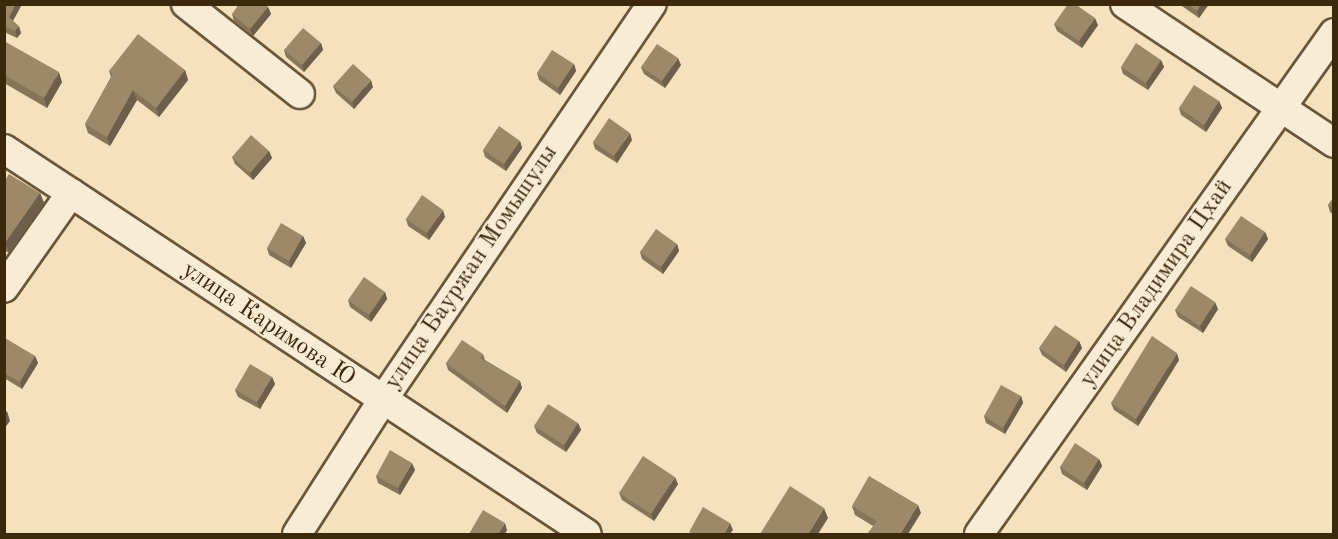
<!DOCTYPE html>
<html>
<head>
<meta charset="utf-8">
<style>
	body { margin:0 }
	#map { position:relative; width:1338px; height:539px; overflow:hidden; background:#f6e1bf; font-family:"Old Standard TT",serif }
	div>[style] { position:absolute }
	.roads { filter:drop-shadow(2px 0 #6a5639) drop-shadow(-2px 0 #6a5639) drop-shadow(0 2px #6a5639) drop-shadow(0 -2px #6a5639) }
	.minor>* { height:28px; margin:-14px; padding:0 14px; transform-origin:14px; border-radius:14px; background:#f9ecd5 }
	.wall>* { inset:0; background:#87755a }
	.shaded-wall>* { inset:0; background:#6e5f4a }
	.building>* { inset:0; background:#9d8869 }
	span { translate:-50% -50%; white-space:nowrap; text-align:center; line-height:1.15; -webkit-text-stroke:4.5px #f9ecd5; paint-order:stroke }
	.street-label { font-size:24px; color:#3c280c }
	.frame { position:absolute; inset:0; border:6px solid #3c280c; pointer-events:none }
</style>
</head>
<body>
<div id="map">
	<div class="roads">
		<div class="minor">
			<i style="left:186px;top:4px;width:145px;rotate:38.3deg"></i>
			<i style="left:1125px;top:4px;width:251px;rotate:33.6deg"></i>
			<i style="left:4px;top:149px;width:80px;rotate:33.3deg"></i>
			<i style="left:71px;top:193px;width:116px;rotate:125.2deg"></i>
			<i style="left:71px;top:193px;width:618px;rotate:33.46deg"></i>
			<i style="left:297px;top:534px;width:158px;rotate:-57.4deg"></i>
			<i style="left:382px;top:401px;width:480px;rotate:-55.8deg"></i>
			<i style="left:979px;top:534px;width:614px;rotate:-54.68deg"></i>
		</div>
	</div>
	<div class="wall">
		<i style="clip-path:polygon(4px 4px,22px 4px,13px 21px,21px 33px,17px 38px,4px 32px)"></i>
		<i style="clip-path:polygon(1179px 4px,1209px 4px,1199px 18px)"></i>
		<i style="clip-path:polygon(268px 7px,271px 14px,253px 36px,234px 21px,232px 14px)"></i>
		<i style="clip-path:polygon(1054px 24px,1098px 25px,1082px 48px,1057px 31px)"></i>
		<i style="clip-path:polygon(4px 41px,62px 82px,47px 108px,4px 83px)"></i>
		<i style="clip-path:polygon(321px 43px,323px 50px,304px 72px,286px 57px,284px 50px)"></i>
		<i style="clip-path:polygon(1161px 60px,1164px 67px,1148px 90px,1123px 74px,1121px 67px)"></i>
		<i style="clip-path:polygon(574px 64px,576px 71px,560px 95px,539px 80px,537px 73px)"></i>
		<i style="clip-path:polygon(681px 65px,665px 88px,644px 74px,641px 67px)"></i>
		<i style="clip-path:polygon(185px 70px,188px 80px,159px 117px,137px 100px,110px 146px,88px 133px,85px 124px,111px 77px,109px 71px)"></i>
		<i style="clip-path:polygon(333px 86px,373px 87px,354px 109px,336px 93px)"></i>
		<i style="clip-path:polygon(1219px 101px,1222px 108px,1206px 132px,1181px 115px,1179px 108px)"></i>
		<i style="clip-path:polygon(632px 140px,617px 163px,595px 149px,593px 142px)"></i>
		<i style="clip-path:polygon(520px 141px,522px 148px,506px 171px,485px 157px,483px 150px)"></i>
		<i style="clip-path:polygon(269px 151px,272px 158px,253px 180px,235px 164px,232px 157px)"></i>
		<i style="clip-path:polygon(4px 182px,40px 193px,44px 203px,9px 253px,4px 250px)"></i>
		<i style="clip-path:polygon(1334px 197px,1334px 215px,1330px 212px,1328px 205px)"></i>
		<i style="clip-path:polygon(445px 217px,429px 240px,408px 226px,406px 219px)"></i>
		<i style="clip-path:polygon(1265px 232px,1268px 239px,1252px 262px,1228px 246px,1225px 239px)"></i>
		<i style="clip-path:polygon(303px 236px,306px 243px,291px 268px,269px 255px,267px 248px)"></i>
		<i style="clip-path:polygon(677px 244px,679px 251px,663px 274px,642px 259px,640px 252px)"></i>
		<i style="clip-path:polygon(385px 292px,387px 299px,371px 322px,350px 307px,348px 300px)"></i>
		<i style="clip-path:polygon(1218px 309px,1203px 333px,1178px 317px,1175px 310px)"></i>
		<i style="clip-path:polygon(4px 339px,35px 356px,38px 363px,22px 389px,4px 378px)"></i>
		<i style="clip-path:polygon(1079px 341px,1082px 348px,1066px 372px,1042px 355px,1039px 348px)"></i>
		<i style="clip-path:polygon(483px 354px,485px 360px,520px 381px,522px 388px,507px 413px,448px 370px,446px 363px)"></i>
		<i style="clip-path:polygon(1179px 360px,1138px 426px,1114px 410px,1111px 403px)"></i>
		<i style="clip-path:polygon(272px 377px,275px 384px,260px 409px,238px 397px,235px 390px)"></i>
		<i style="clip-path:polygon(1021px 396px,1023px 403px,1005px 434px,986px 423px,984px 416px)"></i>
		<i style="clip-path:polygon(578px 423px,581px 430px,566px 452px,537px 433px,534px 426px)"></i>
		<i style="clip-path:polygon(1099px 459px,1102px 466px,1087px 490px,1062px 474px,1060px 467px)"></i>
		<i style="clip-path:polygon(415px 470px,400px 495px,378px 483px,376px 476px)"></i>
		<i style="clip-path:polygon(678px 484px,654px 521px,622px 500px,619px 493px)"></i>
		<i style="clip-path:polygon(852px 506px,921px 513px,873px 526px,855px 515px)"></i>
	</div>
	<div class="shaded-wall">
		<i style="clip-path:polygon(16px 4px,22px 4px,11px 24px,9px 17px)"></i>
		<i style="clip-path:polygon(1201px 4px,1209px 4px,1199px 18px,1197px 11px)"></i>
		<i style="clip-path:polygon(268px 7px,271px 14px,253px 36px,250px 29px)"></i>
		<i style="clip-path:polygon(1095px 18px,1098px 25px,1082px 48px,1079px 41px)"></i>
		<i style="clip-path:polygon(19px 26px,21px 33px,17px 38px,15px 31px)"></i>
		<i style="clip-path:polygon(321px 43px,323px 50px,304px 72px,302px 65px)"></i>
		<i style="clip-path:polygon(678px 58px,681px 65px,665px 88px,662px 81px)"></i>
		<i style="clip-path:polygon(1161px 60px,1164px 67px,1148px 90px,1146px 83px)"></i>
		<i style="clip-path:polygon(574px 64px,576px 71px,560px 95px,558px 88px)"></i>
		<i style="clip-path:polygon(185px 70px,188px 80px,159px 117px,156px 108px)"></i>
		<i style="clip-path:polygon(59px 72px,62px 82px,47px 108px,44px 98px)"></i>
		<i style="clip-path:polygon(371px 80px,373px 87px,354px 109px,352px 102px)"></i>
		<i style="clip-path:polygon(133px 90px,137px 100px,110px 146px,107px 137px)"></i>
		<i style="clip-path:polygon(1219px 101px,1222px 108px,1206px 132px,1204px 125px)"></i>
		<i style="clip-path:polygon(630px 133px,632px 140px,617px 163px,614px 156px)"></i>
		<i style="clip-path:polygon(520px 141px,522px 148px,506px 171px,504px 164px)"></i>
		<i style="clip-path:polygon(269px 151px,272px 158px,253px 180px,250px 173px)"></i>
		<i style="clip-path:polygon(40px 193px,44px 203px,9px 253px,5px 243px)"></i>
		<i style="clip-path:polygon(443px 210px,445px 217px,429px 240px,427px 233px)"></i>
		<i style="clip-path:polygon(1265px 232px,1268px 239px,1252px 262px,1250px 255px)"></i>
		<i style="clip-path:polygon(303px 236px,306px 243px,291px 268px,289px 261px)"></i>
		<i style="clip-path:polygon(677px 244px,679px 251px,663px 274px,661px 267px)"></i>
		<i style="clip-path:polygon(385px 292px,387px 299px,371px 322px,369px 315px)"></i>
		<i style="clip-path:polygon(1215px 302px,1218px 309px,1203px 333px,1200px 326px)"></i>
		<i style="clip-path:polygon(1079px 341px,1082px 348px,1066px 372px,1064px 365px)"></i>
		<i style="clip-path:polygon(1177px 353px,1179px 360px,1138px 426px,1136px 419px)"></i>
		<i style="clip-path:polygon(35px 356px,38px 363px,22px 389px,20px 382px)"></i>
		<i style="clip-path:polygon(272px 377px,275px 384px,260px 409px,257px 402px)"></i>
		<i style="clip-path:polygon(520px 381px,522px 388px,507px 413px,505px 406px)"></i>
		<i style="clip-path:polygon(1021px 396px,1023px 403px,1005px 434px,1003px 428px)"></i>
		<i style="clip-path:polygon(7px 411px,10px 421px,4px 429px,4px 414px)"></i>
		<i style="clip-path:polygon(578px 423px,581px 430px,566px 452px,564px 445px)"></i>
		<i style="clip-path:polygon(1099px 459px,1102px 466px,1087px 490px,1084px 483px)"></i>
		<i style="clip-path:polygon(412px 463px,415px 470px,400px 495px,398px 488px)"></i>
		<i style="clip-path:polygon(675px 477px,678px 484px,654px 521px,651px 514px)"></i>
		<i style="clip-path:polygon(918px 505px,921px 513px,908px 534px,900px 534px)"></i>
		<i style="clip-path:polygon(824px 508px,828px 518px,818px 534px,808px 534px)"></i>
		<i style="clip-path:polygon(505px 523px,507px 530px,505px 534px,498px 534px)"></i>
		<i style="clip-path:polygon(730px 523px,733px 530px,730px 534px,724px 534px)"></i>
	</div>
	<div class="building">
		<i style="clip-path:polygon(4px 4px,16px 4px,9px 17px,19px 26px,15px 31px,4px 26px)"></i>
		<i style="clip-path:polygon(239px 4px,265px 4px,268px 7px,250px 29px,232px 14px)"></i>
		<i style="clip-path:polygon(1068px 4px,1075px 4px,1095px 18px,1079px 41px,1054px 24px)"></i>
		<i style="clip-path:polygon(1187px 4px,1201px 4px,1197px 11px)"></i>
		<i style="clip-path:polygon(303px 28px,321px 43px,302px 65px,284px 50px)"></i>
		<i style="clip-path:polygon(138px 34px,185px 70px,156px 108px,133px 90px,107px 137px,85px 124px,113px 74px,109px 71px)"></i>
		<i style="clip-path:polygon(4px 41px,59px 72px,44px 98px,4px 75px)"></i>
		<i style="clip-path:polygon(1136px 43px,1161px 60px,1146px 83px,1121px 67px)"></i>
		<i style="clip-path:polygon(657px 44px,678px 58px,662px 81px,641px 67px)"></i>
		<i style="clip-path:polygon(552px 50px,574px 64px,558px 88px,537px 73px)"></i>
		<i style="clip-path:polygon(353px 64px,371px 80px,352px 102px,333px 86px)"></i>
		<i style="clip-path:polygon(1194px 85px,1219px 101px,1204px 125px,1179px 108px)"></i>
		<i style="clip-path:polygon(609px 118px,630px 133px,614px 156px,593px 142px)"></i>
		<i style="clip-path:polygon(499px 126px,520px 141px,504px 164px,483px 150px)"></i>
		<i style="clip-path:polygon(251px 135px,269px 151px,250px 173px,232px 157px)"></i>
		<i style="clip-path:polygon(9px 174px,40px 193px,5px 243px,4px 182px)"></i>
		<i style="clip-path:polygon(422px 195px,443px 210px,427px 233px,406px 219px)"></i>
		<i style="clip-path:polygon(1334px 197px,1334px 209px,1328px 205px)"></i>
		<i style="clip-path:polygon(1241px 216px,1265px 232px,1250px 255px,1225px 239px)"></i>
		<i style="clip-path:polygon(281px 223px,303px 236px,289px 261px,267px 248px)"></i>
		<i style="clip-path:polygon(656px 229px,677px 244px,661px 267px,640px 252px)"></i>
		<i style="clip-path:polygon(364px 277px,385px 292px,369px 315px,348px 300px)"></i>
		<i style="clip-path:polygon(1191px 286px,1215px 302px,1200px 326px,1175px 310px)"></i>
		<i style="clip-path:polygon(1055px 325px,1079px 341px,1064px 365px,1039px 348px)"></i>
		<i style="clip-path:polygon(1152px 336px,1177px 353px,1136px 419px,1111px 403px)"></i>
		<i style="clip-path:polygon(5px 338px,35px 356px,20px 382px,4px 373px)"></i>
		<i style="clip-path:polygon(462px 340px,483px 354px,480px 358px,520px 381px,505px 406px,446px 363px)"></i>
		<i style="clip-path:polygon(250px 364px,272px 377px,257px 402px,235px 390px)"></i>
		<i style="clip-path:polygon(1001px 385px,1021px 396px,1003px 428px,984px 416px)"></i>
		<i style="clip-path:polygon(548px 404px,578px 423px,564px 445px,534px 426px)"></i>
		<i style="clip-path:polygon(1075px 443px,1099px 459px,1084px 483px,1060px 467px)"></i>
		<i style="clip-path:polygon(390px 450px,412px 463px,398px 488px,376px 476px)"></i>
		<i style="clip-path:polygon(643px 456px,675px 477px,651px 514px,619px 493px)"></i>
		<i style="clip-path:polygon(869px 476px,918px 505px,900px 534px,867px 534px,877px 521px,852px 506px)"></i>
		<i style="clip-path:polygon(790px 486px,824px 508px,808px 534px,760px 534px)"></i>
		<i style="clip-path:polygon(703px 507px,730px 523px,724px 534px,694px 534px,689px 532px)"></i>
		<i style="clip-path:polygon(483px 510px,505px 523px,498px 534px,469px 534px)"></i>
	</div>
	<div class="street-label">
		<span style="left:472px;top:268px;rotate:-56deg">улица Бауржан Момышулы</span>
		<span style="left:1157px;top:284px;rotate:-55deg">улица Владимира Цхай</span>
		<span style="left:268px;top:325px;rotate:34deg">улица Каримова Ю</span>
	</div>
	<div class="frame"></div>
</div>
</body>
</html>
